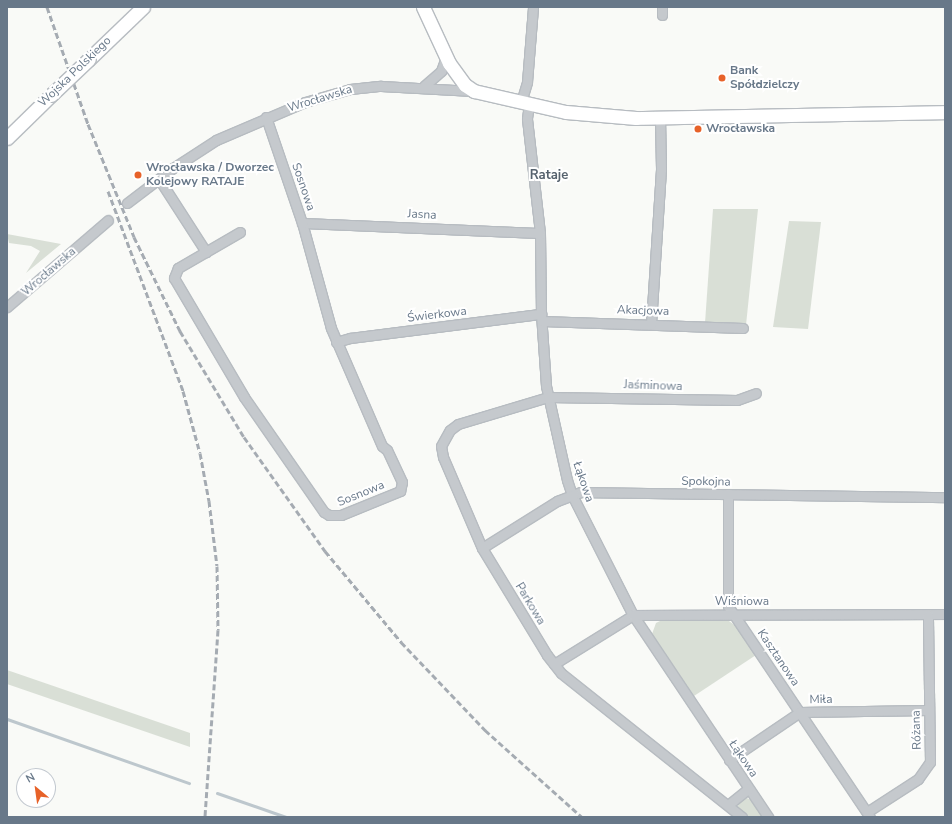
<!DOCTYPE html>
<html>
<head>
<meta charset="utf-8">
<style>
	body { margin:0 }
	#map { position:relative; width:952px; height:824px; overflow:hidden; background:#f9faf7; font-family:"Nunito Sans",sans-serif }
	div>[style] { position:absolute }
	.green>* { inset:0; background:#d9dfd6 }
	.stream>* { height:3px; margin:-1.5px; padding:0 1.5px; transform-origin:1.5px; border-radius:1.5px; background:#bdc7cd }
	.roads { filter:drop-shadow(1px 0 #b7bcc1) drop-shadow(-1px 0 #b7bcc1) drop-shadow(0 1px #b7bcc1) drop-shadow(0 -1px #b7bcc1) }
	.street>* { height:9px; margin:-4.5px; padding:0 4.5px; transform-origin:4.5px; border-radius:4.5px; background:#c5c9cd }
	.secondary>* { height:13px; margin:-6.5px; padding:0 6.5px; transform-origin:6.5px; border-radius:6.5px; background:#fff }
	.rail>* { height:3px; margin-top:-1.5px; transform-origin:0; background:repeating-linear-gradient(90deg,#a5abb2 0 6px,transparent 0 9px) }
	.bridges { filter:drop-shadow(1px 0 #b7bcc1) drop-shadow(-1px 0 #b7bcc1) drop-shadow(0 1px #b7bcc1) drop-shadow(0 -1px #b7bcc1) }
	.secondary-bridge>* { height:13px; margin:-6.5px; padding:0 6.5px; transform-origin:6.5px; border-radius:6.5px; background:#fff }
	.dots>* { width:11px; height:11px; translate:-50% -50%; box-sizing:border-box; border:2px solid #fff; border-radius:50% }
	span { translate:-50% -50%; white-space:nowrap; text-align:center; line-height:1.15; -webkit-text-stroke:4px #fff; paint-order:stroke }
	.poi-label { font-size:12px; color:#687889; font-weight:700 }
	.left { translate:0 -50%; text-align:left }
	.street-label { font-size:12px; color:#687889 }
	.neighbourhood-label { font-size:13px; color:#56626e; font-weight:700 }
	.frame { position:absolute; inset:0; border:8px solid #687889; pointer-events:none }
	.north { position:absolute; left:16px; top:768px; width:40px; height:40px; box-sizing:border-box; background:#fff; border:1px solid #c3c9d0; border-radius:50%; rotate:331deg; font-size:11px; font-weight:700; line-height:16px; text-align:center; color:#687889 }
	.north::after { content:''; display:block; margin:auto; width:14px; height:18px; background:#e76229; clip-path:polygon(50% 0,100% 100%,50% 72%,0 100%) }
</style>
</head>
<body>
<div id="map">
	<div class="green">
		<i style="clip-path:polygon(713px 209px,758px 209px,746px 325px,705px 323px)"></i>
		<i style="clip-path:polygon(789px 221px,821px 222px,808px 329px,773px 327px)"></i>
		<i style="clip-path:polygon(7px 234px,61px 244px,26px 273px,40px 251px,31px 246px,9px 243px)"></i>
		<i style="clip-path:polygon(664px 619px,726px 619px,736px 626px,756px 655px,694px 696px,652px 634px,656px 623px)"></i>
		<i style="clip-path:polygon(7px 670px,190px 733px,190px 747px,7px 684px)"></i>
		<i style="clip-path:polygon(747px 798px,751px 800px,763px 817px,746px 817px,737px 810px,739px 802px)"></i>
	</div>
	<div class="stream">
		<i style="left:7px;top:719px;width:193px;rotate:19.4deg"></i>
		<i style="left:217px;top:793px;width:73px;rotate:19.2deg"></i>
	</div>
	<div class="roads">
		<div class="street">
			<i style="left:662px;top:7px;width:8px;rotate:90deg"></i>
			<i style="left:424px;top:86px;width:23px;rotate:-41deg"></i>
			<i style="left:441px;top:71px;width:15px;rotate:-70deg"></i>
			<i style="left:521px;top:102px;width:21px;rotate:-73deg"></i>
			<i style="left:527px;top:82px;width:75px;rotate:-85.4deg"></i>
			<i style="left:529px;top:104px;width:15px;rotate:98deg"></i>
			<i style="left:527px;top:119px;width:115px;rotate:83.5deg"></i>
			<i style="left:540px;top:233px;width:81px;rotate:89.3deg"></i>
			<i style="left:541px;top:314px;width:72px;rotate:86deg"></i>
			<i style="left:546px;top:386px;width:96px;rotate:77.4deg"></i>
			<i style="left:567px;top:480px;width:16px;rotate:72deg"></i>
			<i style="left:572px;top:495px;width:135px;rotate:63.1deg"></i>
			<i style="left:633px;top:615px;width:243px;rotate:56.2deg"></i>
			<i style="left:159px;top:179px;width:87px;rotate:57.2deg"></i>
			<i style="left:127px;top:203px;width:58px;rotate:-37.3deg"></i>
			<i style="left:173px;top:168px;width:51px;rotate:-33.1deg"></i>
			<i style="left:216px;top:140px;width:97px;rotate:-23.1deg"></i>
			<i style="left:305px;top:102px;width:47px;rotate:-16.1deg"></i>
			<i style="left:350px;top:89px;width:31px;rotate:-6deg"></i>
			<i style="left:381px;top:86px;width:92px;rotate:3.1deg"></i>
			<i style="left:302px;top:223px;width:238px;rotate:2.4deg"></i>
			<i style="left:240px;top:232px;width:72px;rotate:149.9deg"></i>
			<i style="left:178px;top:268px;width:11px;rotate:112deg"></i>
			<i style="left:174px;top:278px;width:138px;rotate:59.5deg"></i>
			<i style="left:244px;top:397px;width:140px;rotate:55.2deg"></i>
			<i style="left:324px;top:512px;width:6px;rotate:31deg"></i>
			<i style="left:329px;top:515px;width:12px"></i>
			<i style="left:341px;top:515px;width:64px;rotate:-22.1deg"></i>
			<i style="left:400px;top:491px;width:9px;rotate:-77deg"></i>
			<i style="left:402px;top:482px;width:35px;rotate:-115deg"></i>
			<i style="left:387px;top:450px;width:6px;rotate:-141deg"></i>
			<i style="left:382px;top:446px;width:129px;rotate:-113.4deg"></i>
			<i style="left:331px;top:328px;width:109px;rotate:-105.4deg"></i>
			<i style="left:302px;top:223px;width:112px;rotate:-108.8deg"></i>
			<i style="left:7px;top:307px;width:133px;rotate:-40.7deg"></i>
			<i style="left:542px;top:321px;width:201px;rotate:2deg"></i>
			<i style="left:651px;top:324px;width:155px;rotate:-86.3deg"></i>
			<i style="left:661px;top:169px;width:52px;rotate:-91.1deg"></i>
			<i style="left:336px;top:342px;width:15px;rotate:-16deg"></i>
			<i style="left:350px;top:338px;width:193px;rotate:-7.2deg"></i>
			<i style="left:728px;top:494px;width:112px;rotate:90deg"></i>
			<i style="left:728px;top:606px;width:254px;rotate:56.1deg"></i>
			<i style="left:482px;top:548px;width:89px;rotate:-32.1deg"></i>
			<i style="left:557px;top:501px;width:26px;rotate:-21deg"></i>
			<i style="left:581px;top:492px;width:364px;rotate:0.8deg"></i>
			<i style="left:554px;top:664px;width:93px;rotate:-31.8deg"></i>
			<i style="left:633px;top:615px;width:312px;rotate:-0.2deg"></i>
			<i style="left:729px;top:760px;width:86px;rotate:-34.1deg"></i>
			<i style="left:800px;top:712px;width:128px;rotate:-0.9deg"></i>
			<i style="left:728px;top:805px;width:26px;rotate:-39deg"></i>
			<i style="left:867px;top:812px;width:61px;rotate:-32.9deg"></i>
			<i style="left:918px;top:779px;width:21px;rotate:-55deg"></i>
			<i style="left:930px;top:762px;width:147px;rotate:-90.8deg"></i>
			<i style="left:742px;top:817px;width:231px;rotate:-141.5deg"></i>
			<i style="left:561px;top:673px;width:23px;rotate:-128deg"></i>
			<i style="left:547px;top:655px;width:125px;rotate:-121.3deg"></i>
			<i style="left:482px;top:548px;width:99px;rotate:-113.2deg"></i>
			<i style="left:443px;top:457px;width:11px;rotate:-100deg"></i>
			<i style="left:441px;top:446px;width:18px;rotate:-61deg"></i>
			<i style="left:450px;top:430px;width:10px;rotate:-37deg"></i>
			<i style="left:458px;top:424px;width:94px;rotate:-16.7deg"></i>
			<i style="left:548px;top:397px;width:189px;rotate:0.9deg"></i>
			<i style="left:737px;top:400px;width:20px;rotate:-20deg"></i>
		</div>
		<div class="secondary">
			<i style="left:423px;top:7px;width:62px;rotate:65.1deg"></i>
			<i style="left:449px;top:63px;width:27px;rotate:54deg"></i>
			<i style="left:465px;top:85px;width:11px;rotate:34deg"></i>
			<i style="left:474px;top:91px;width:94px;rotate:12.9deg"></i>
			<i style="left:566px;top:112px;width:70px;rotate:4.9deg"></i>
			<i style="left:636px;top:118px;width:309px;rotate:-1.1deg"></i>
			<i style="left:89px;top:59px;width:75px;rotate:-43.9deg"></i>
			<i style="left:7px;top:138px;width:62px;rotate:-44.3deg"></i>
		</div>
	</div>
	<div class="rail">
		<i style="left:47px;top:7px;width:124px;rotate:70.7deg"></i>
		<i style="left:88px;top:124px;width:122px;rotate:67.8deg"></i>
		<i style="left:134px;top:237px;width:105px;rotate:63.9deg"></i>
		<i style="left:180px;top:331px;width:124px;rotate:58.9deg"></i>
		<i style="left:244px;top:437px;width:140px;rotate:54.6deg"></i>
		<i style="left:325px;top:551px;width:119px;rotate:50.1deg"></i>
		<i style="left:401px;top:642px;width:122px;rotate:46.3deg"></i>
		<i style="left:485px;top:730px;width:130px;rotate:41.9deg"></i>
		<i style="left:108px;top:191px;width:214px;rotate:69.4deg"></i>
		<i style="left:183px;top:391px;width:64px;rotate:74.7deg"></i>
		<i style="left:200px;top:453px;width:49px;rotate:79.4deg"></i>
		<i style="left:209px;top:501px;width:65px;rotate:83deg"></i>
		<i style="left:217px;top:566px;width:64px;rotate:89.1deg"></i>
		<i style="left:218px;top:630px;width:187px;rotate:94deg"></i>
	</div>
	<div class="bridges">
		<div class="secondary-bridge">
			<i style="left:51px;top:95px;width:52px;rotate:-43.5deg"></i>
		</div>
	</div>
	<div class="dots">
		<i style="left:722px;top:78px;background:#e76229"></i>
		<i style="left:698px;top:129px;background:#e76229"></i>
		<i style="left:138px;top:175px;background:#e76229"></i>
	</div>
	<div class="poi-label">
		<span class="left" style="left:730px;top:78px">Bank<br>Spółdzielczy</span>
		<span class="left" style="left:706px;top:129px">Wrocławska</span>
		<span class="left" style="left:146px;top:175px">Wrocławska / Dworzec<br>Kolejowy RATAJE</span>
	</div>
	<div class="street-label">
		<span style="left:75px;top:72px;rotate:-44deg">Wojska Polskiego</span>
		<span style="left:320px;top:99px;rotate:-17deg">Wrocławska</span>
		<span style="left:303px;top:187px;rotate:71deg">Sosnowa</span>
		<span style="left:422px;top:215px;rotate:3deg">Jasna</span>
		<span style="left:49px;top:272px;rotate:-41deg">Wrocławska</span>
		<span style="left:643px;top:311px;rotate:2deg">Akacjowa</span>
		<span style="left:437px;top:315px;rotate:-7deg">Świerkowa</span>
		<span style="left:653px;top:386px;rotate:2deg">Jaśminowa</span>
		<span style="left:583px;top:482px;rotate:71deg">Łąkowa</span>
		<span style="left:706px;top:482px;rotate:1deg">Spokojna</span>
		<span style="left:361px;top:494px;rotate:-22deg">Sosnowa</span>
		<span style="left:742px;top:602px">Wiśniowa</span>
		<span style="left:530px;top:604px;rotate:59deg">Parkowa</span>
		<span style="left:778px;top:658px;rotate:56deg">Kasztanowa</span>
		<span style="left:821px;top:700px;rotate:-1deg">Miła</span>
		<span style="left:917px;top:730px;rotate:-92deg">Różana</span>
		<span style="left:743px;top:759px;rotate:56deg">Łąkowa</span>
	</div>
	<div class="neighbourhood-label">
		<span style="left:549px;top:175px">Rataje</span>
	</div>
	<div class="frame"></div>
	<div class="north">N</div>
</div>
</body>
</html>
